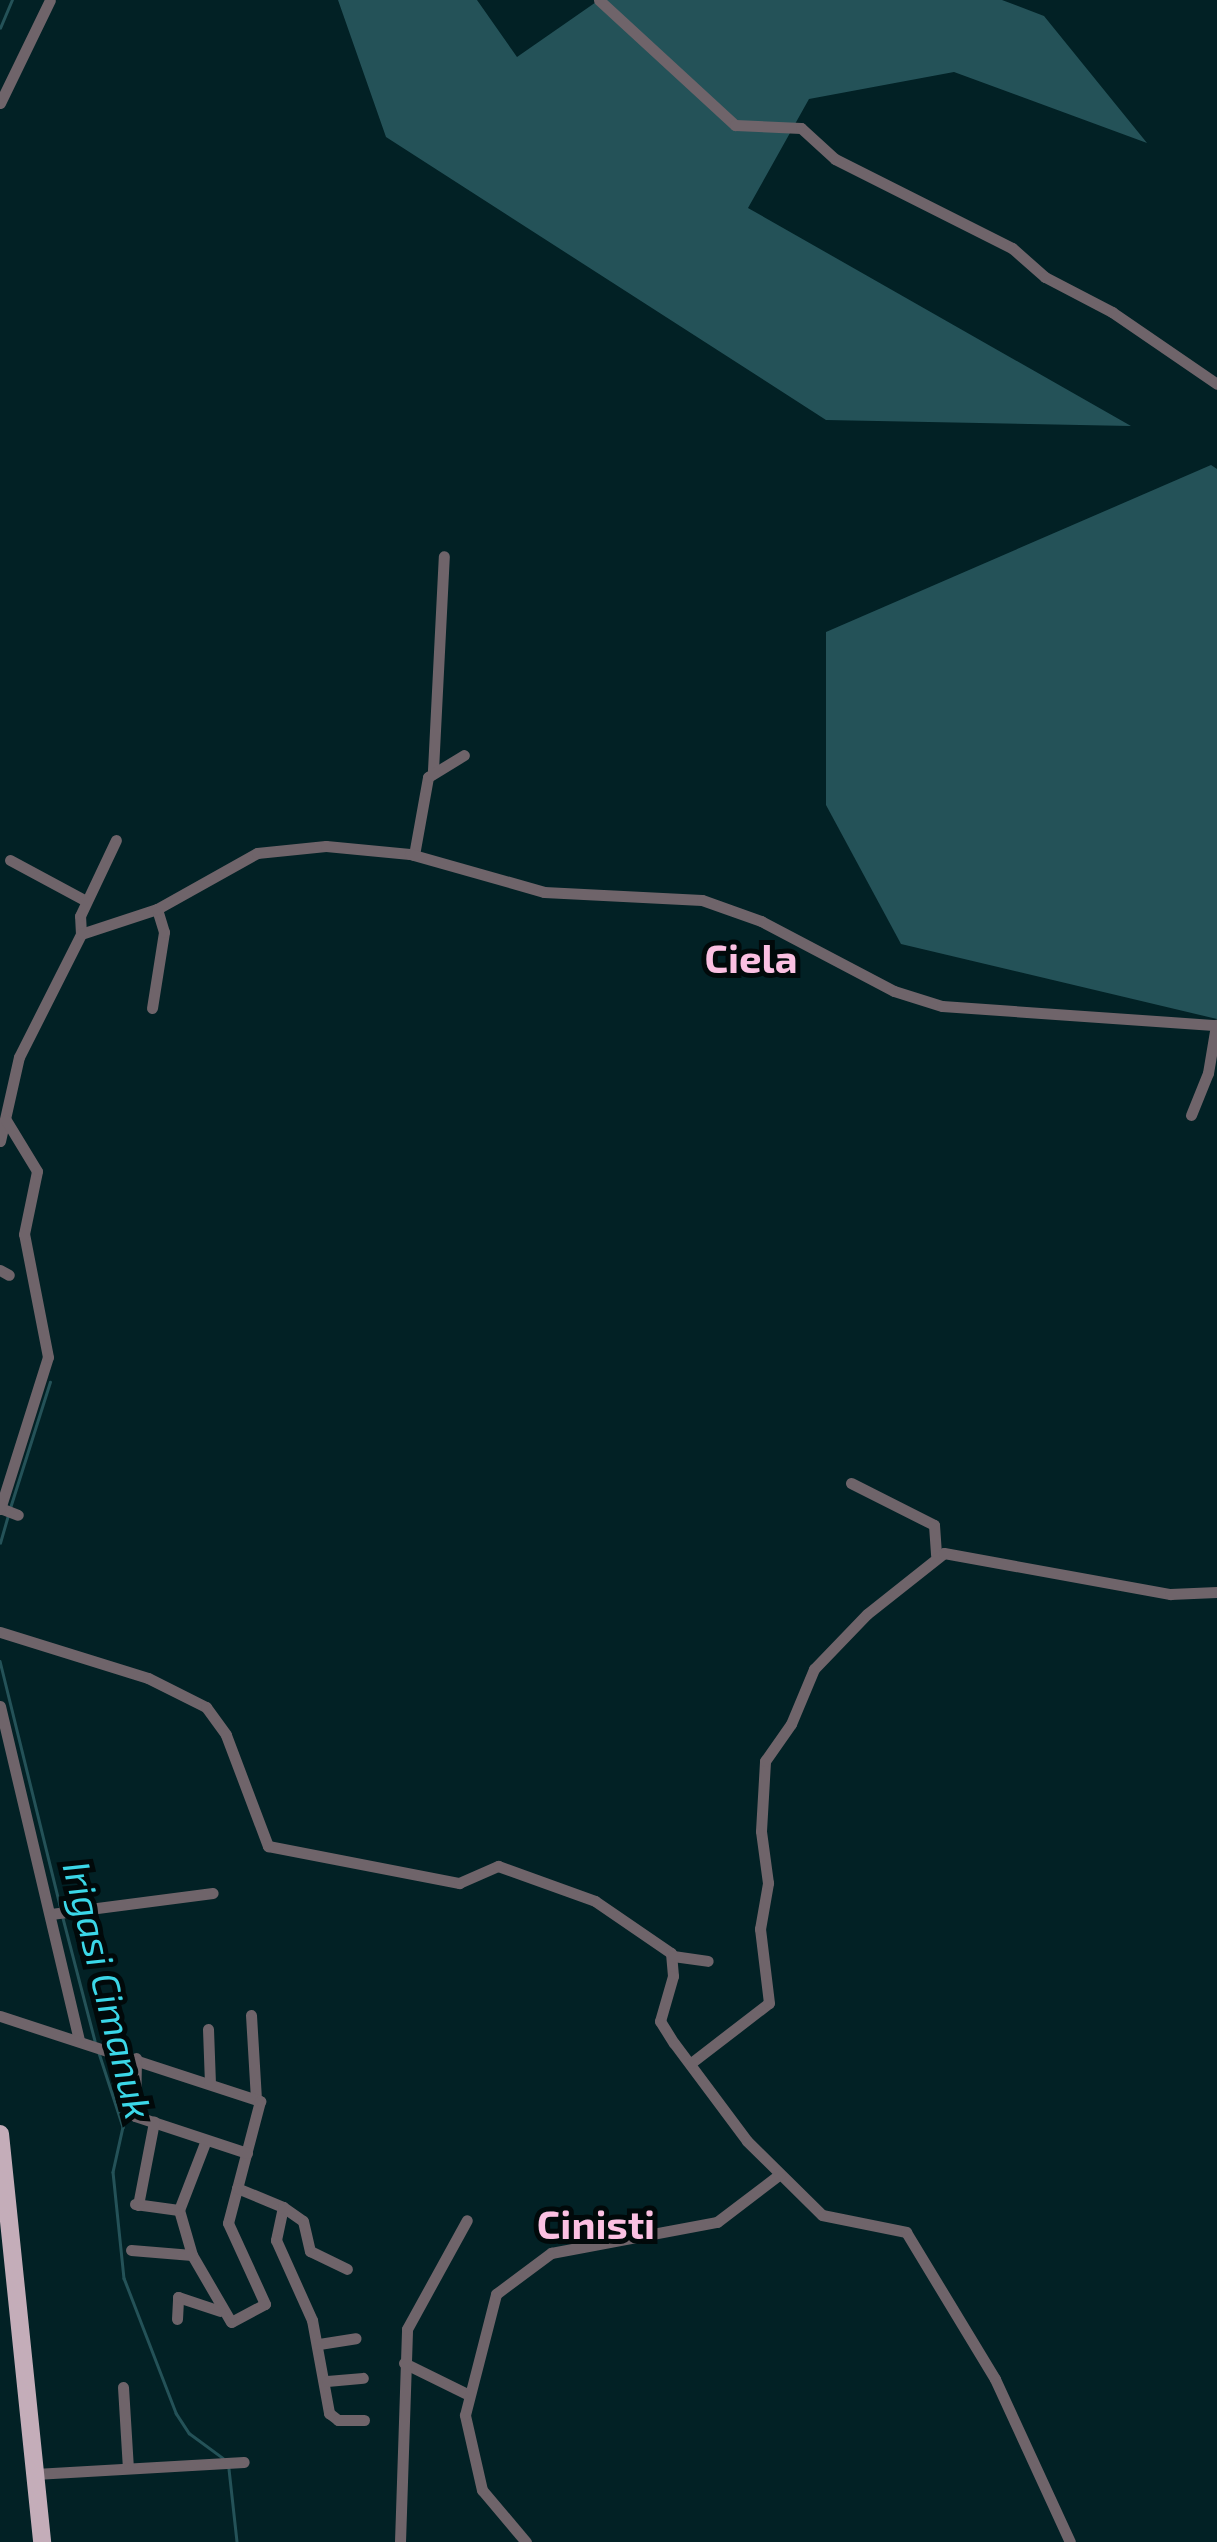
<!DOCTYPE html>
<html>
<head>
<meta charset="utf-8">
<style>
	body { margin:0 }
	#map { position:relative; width:1217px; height:2542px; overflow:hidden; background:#022125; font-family:"Exo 2",sans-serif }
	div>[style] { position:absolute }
	.forest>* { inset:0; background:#245258 }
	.stream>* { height:2.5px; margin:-1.25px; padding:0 1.25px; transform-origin:1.25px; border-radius:1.25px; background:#245258 }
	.street>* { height:11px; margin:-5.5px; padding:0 5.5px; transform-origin:5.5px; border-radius:5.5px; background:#6f646a }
	.primary>* { height:18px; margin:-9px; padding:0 9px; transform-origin:9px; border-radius:9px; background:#c4adb9 }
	span { translate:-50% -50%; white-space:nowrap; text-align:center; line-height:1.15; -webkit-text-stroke:10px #01090a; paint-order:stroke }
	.water-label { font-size:38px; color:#3bd7e8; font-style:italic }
	.quarter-label { font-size:40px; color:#fbc0e2; font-weight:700 }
</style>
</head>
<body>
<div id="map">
	<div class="forest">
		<i style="clip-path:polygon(338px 0,477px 0,517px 57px,599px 0,1002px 0,1044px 16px,1147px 143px,954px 72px,809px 99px,748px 208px,1131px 426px,826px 420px,386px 137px)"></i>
		<i style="clip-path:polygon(1211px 465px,1217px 469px,1217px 1019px,901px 944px,826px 805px,826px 632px)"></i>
	</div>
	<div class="stream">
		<i style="left:0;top:28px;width:30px;rotate:-67deg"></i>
		<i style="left:10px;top:1508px;width:132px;rotate:-72.4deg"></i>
		<i style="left:0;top:1543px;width:29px;rotate:-74deg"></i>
		<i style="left:0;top:1661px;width:256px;rotate:76.2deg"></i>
		<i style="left:63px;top:1918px;width:127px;rotate:75.4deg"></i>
		<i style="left:99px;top:2053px;width:78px;rotate:72deg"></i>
		<i style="left:123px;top:2127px;width:46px;rotate:102.5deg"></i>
		<i style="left:113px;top:2172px;width:107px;rotate:84.1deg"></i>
		<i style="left:124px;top:2278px;width:145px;rotate:68.9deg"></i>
		<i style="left:176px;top:2413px;width:24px;rotate:57deg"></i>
		<i style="left:189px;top:2433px;width:42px;rotate:36.3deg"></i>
		<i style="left:229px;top:2469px;width:73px;rotate:83.7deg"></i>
	</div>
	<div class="street">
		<i style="left:599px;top:0;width:185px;rotate:42.6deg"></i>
		<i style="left:735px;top:125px;width:66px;rotate:2.6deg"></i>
		<i style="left:801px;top:128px;width:46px;rotate:42.4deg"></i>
		<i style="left:835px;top:159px;width:198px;rotate:26.7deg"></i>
		<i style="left:1012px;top:248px;width:44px;rotate:41.3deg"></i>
		<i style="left:1045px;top:277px;width:76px;rotate:27.6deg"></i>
		<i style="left:1112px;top:312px;width:127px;rotate:34.4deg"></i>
		<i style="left:0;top:103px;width:114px;rotate:-64.1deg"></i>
		<i style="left:433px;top:770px;width:214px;rotate:-87.1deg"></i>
		<i style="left:414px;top:855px;width:79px;rotate:-79.8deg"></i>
		<i style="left:428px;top:777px;width:42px;rotate:-31.4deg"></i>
		<i style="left:10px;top:860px;width:86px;rotate:28.3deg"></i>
		<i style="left:81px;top:934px;width:18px;rotate:-93deg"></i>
		<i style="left:80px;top:916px;width:84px;rotate:-64.7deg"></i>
		<i style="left:152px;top:1008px;width:77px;rotate:-81deg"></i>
		<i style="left:164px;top:932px;width:24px;rotate:-107deg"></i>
		<i style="left:1191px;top:1115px;width:45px;rotate:-68deg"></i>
		<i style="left:1208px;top:1073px;width:49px;rotate:-80.5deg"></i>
		<i style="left:0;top:1141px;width:86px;rotate:-77.3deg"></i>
		<i style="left:19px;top:1057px;width:138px;rotate:-63.2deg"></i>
		<i style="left:81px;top:934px;width:80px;rotate:-18.2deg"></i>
		<i style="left:157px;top:909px;width:115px;rotate:-29.2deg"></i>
		<i style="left:257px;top:853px;width:69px;rotate:-5.8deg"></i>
		<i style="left:326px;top:846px;width:84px;rotate:5.4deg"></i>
		<i style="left:410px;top:854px;width:139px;rotate:15.8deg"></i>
		<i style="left:544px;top:892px;width:158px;rotate:2.9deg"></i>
		<i style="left:702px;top:900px;width:63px;rotate:19.6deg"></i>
		<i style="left:761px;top:921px;width:150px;rotate:27.8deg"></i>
		<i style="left:894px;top:991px;width:50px;rotate:17.4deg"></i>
		<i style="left:942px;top:1006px;width:276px;rotate:4deg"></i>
		<i style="left:0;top:1270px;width:10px;rotate:29deg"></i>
		<i style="left:851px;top:1483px;width:93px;rotate:26.8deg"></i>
		<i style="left:934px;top:1525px;width:30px;rotate:86deg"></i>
		<i style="left:0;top:1508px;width:19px;rotate:21deg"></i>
		<i style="left:0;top:1509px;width:159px;rotate:-72.5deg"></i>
		<i style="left:48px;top:1357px;width:125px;rotate:-101deg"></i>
		<i style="left:24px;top:1234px;width:64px;rotate:-78.3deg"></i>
		<i style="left:37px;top:1171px;width:60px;rotate:-121.3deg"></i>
		<i style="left:0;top:1632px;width:155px;rotate:17.3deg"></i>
		<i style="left:148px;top:1678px;width:65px;rotate:26.6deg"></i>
		<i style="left:206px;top:1707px;width:34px;rotate:54deg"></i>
		<i style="left:226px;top:1735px;width:119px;rotate:69.3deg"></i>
		<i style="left:268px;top:1846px;width:195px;rotate:11deg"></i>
		<i style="left:459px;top:1883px;width:43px;rotate:-23.6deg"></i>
		<i style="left:498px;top:1866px;width:103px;rotate:19.8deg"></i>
		<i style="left:595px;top:1901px;width:92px;rotate:34.4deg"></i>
		<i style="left:671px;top:1953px;width:23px;rotate:85deg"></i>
		<i style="left:673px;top:1976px;width:47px;rotate:106.1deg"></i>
		<i style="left:660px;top:2021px;width:26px;rotate:58deg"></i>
		<i style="left:674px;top:2043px;width:122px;rotate:53.3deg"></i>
		<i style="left:747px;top:2141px;width:105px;rotate:44.6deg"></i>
		<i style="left:822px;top:2215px;width:86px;rotate:11.4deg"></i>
		<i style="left:906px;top:2232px;width:172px;rotate:58.8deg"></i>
		<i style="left:995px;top:2379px;width:179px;rotate:65.3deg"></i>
		<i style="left:0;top:1706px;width:342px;rotate:76.7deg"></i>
		<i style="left:51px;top:1914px;width:163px;rotate:-7.4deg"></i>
		<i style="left:673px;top:1956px;width:35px;rotate:8deg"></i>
		<i style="left:251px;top:2015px;width:84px;rotate:86.6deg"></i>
		<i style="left:0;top:2016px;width:274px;rotate:18.1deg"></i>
		<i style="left:260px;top:2101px;width:126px;rotate:104.7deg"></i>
		<i style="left:228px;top:2223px;width:89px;rotate:65.4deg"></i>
		<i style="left:265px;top:2304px;width:38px;rotate:152deg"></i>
		<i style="left:231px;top:2322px;width:78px;rotate:-120.2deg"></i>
		<i style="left:192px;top:2255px;width:47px;rotate:-106.1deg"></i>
		<i style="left:179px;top:2210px;width:75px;rotate:-68.9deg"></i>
		<i style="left:208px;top:2029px;width:55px;rotate:87.9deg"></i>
		<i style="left:136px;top:2058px;width:58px;rotate:91deg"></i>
		<i style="left:135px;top:2116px;width:118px;rotate:18.3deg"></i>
		<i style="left:691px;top:2063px;width:98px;rotate:-37.6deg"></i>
		<i style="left:769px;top:2003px;width:75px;rotate:-96.9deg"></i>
		<i style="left:760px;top:1929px;width:47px;rotate:-80.1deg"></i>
		<i style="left:768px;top:1883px;width:52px;rotate:-97.7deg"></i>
		<i style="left:761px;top:1831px;width:70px;rotate:-86.7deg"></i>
		<i style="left:765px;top:1761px;width:45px;rotate:-54.9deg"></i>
		<i style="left:791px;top:1724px;width:60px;rotate:-67.3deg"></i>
		<i style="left:814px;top:1669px;width:76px;rotate:-46.1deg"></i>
		<i style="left:867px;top:1614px;width:98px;rotate:-38.4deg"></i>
		<i style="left:944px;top:1553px;width:230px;rotate:10.3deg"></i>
		<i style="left:1170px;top:1594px;width:47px;rotate:-2.4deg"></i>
		<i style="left:237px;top:2188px;width:50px;rotate:22.4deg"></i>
		<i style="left:283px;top:2207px;width:34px;rotate:102deg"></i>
		<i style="left:276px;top:2240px;width:88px;rotate:65.8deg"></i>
		<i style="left:312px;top:2320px;width:95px;rotate:79.6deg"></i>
		<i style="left:329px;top:2413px;width:11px;rotate:38deg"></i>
		<i style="left:338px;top:2420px;width:26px"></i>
		<i style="left:135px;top:2204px;width:44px;rotate:7.8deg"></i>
		<i style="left:138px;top:2205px;width:85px;rotate:-79.1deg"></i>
		<i style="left:283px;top:2207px;width:24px;rotate:35deg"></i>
		<i style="left:303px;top:2221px;width:31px;rotate:77deg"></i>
		<i style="left:310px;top:2251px;width:41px;rotate:25.9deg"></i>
		<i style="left:131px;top:2250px;width:61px;rotate:4.7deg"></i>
		<i style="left:177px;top:2319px;width:22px;rotate:-87deg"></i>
		<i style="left:178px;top:2297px;width:44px;rotate:18.4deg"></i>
		<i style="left:319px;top:2344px;width:37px;rotate:-9deg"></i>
		<i style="left:404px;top:2363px;width:72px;rotate:26.2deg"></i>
		<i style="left:327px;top:2381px;width:36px;rotate:-5deg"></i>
		<i style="left:123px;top:2387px;width:81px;rotate:86.5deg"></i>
		<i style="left:35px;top:2474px;width:209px;rotate:-3.3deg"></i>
		<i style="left:400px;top:2542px;width:213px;rotate:-88.1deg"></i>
		<i style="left:407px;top:2329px;width:124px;rotate:-61.2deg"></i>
		<i style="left:526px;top:2542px;width:68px;rotate:-130.2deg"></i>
		<i style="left:482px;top:2490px;width:77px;rotate:-102.8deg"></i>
		<i style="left:465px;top:2415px;width:125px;rotate:-75.6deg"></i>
		<i style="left:496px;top:2294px;width:69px;rotate:-36.7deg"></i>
		<i style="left:551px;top:2253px;width:169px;rotate:-10.6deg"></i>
		<i style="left:717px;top:2222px;width:79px;rotate:-37.3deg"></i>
	</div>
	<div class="primary">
		<i style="left:0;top:2134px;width:410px;rotate:84.1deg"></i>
	</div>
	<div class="water-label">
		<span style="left:108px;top:1990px;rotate:76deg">Irigasi Cimanuk</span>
	</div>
	<div class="quarter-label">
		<span style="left:751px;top:957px">Ciela</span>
		<span style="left:596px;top:2223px">Cinisti</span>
	</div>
</div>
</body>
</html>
